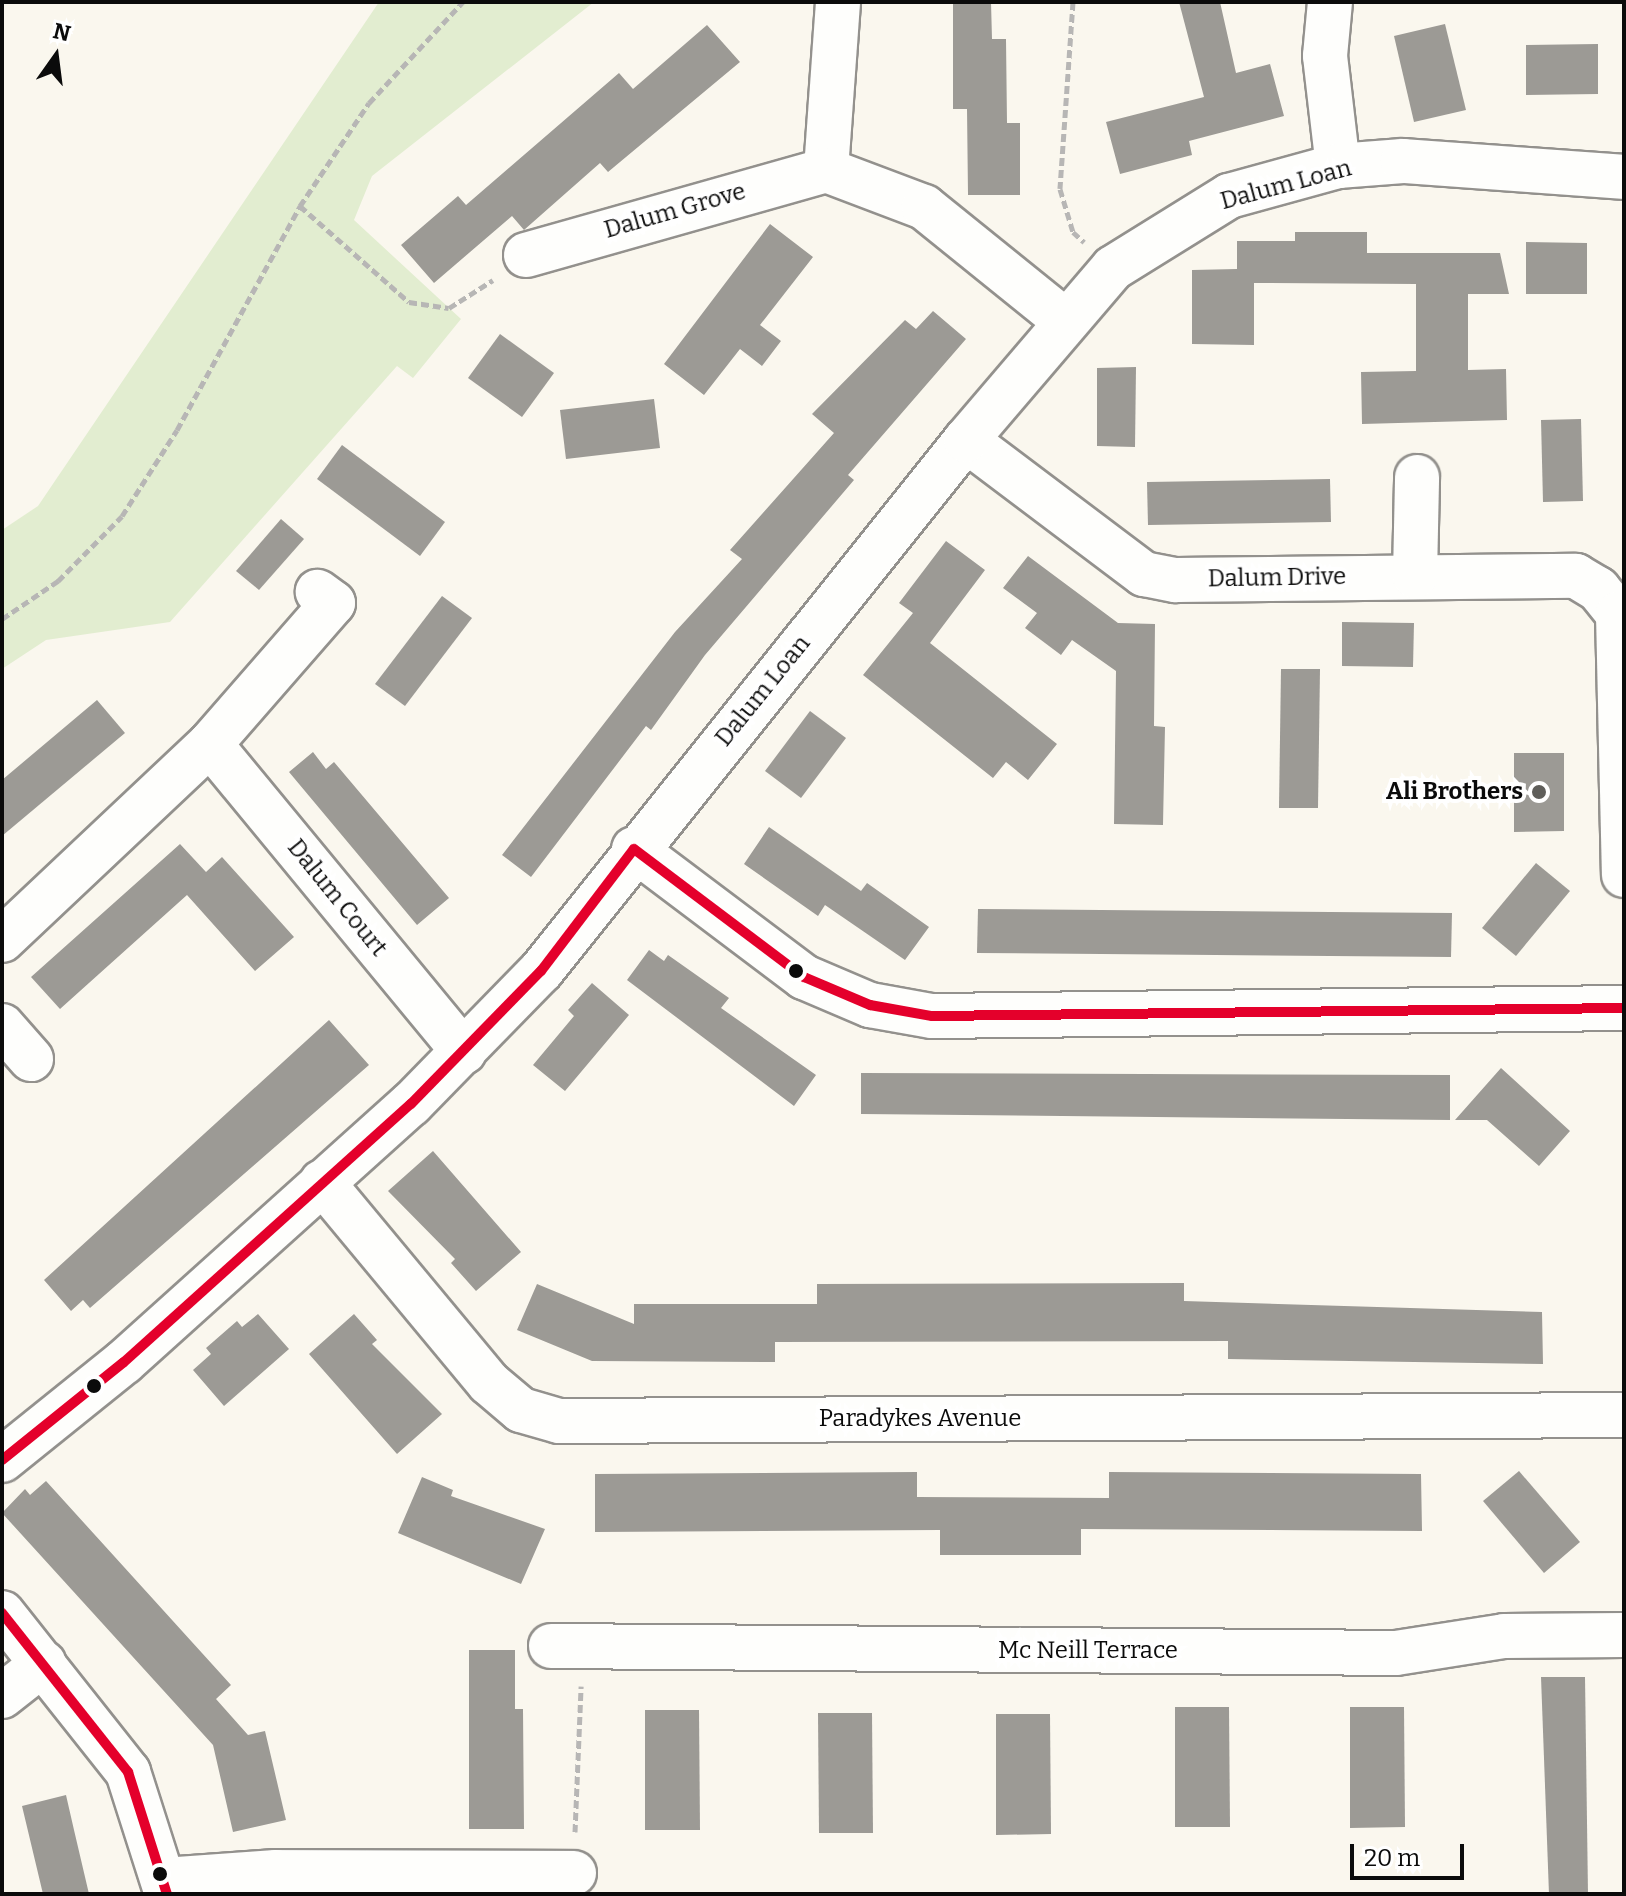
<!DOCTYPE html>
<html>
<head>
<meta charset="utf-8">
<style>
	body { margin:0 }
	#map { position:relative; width:1626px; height:1896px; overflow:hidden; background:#faf7ee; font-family:Bitter,serif }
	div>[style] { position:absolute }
	.green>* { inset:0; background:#e2edd0 }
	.building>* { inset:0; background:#9c9a95 }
	.path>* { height:5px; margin-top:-2.5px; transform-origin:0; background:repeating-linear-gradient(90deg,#b7b6b5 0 8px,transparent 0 12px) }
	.roads { filter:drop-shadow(2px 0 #93918d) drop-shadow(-2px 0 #93918d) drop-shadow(0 2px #93918d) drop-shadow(0 -2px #93918d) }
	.minor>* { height:44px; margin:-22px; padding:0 22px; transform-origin:22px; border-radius:22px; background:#fefefc }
	.bus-1>* { height:10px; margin:-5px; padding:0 5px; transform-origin:5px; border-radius:5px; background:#e4002b }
	.dots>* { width:22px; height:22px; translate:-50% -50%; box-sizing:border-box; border:4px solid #fff; border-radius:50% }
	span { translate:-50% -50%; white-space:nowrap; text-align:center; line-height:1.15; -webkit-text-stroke:8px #fff; paint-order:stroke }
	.street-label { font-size:24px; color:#0b0b0b }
	.poi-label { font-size:24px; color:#0b0b0b; font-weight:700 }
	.right { translate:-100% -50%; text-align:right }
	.frame { position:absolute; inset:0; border:4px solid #0b0b0b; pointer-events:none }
	.north { position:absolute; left:16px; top:16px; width:80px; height:80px; -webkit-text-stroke:6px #fff; paint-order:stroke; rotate:14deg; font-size:22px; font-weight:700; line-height:32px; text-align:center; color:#0b0b0b }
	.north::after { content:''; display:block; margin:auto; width:28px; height:36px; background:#0b0b0b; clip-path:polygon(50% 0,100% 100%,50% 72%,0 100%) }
	.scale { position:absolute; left:1350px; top:1844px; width:114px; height:36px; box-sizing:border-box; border:4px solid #0b0b0b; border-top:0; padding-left:10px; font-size:24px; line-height:28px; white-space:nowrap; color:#0b0b0b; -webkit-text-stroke:6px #fff; paint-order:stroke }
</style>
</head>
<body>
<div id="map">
	<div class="green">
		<i style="clip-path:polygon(379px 2px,594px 2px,372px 176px,354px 220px,461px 319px,413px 378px,397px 366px,170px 622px,46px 640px,2px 669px,2px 530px,38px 506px)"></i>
	</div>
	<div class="building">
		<i style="clip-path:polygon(953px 2px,991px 2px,992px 39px,1006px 39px,1007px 123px,1020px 123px,1020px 195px,968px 195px,967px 109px,953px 109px)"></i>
		<i style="clip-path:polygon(1179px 2px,1220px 2px,1236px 73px,1270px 64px,1284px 116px,1189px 141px,1192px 155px,1120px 174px,1106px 122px,1204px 97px)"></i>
		<i style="clip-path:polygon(1445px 24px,1466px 110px,1414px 122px,1394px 36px)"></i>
		<i style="clip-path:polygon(707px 25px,740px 62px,608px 172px,600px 163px,524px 230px,512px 216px,434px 283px,401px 245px,458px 196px,466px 205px,619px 73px,633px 89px)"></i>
		<i style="clip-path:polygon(1598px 44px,1598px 94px,1526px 95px,1526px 45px)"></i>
		<i style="clip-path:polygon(770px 224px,813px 257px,760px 325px,781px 341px,762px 366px,740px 349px,704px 395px,664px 364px)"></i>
		<i style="clip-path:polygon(1295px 232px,1367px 232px,1367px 253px,1500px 253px,1509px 294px,1468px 294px,1468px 370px,1506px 369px,1507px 420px,1362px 424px,1361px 372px,1416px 371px,1416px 284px,1254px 283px,1254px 345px,1192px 344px,1192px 270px,1237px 269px,1237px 241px,1295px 241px)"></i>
		<i style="clip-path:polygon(1526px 242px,1587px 243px,1587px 294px,1526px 294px)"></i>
		<i style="clip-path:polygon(933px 311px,966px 339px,848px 475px,854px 480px,705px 655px,651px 730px,646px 726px,531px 877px,502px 855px,675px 632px,742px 559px,730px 550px,834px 433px,812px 414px,905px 320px,916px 329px)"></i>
		<i style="clip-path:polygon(500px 334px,554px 373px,522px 417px,468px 378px)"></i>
		<i style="clip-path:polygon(1136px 367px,1135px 447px,1097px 446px,1097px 368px)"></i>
		<i style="clip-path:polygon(654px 399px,660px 448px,566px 459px,560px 410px)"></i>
		<i style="clip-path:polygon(1581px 419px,1583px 501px,1543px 502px,1541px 420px)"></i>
		<i style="clip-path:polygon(342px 445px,445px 522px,420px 556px,317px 479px)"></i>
		<i style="clip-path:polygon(1330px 479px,1331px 522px,1148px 525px,1147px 482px)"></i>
		<i style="clip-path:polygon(281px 519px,304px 539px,259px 590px,236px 571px)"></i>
		<i style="clip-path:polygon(946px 541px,985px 570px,930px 643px,1057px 744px,1028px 780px,1006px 762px,993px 778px,863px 675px,913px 613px,899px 603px)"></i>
		<i style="clip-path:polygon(1028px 556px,1118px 623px,1155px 624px,1154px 726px,1165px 727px,1163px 825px,1114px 824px,1116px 671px,1072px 640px,1061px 655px,1025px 628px,1037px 613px,1003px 588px)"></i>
		<i style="clip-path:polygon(442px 596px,472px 618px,405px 706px,375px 684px)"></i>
		<i style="clip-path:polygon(1342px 622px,1414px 623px,1413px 667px,1342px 666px)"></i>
		<i style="clip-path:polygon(1281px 669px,1320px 669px,1318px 808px,1279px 808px)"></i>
		<i style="clip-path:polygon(97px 700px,125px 733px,2px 836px,2px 780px)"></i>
		<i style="clip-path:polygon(810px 711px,846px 738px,801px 798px,765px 771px)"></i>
		<i style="clip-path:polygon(313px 752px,326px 769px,334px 762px,449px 898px,417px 925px,289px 772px)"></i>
		<i style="clip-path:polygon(1514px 753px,1564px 753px,1564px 831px,1514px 832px)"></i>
		<i style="clip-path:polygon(769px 827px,861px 891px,867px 883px,929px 927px,905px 960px,825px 905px,818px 916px,744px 864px)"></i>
		<i style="clip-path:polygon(180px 844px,206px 872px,222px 857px,294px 937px,255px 971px,187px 895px,60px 1009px,31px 977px)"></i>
		<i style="clip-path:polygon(1536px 863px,1570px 891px,1516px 956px,1482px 928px)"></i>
		<i style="clip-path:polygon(978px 909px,1452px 913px,1451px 957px,977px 953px)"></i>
		<i style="clip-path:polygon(649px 950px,664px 961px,668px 955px,729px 998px,721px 1008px,816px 1075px,794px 1106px,627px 980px)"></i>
		<i style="clip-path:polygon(592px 983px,629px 1015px,565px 1091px,533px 1065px,574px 1016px,568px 1010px)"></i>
		<i style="clip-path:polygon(329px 1020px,369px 1065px,90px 1308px,83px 1300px,71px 1311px,44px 1280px)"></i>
		<i style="clip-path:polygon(1501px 1068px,1570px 1131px,1539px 1166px,1487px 1120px,1455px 1120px)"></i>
		<i style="clip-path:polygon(861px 1073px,1450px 1075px,1450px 1120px,861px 1114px)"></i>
		<i style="clip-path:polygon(433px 1151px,521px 1252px,476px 1291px,451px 1263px,455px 1259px,388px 1191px)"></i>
		<i style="clip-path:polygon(1184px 1283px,1184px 1301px,1542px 1312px,1543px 1364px,1228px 1359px,1228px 1341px,775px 1342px,775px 1362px,592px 1361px,517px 1330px,537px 1284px,634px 1324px,634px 1304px,817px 1304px,817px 1284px)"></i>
		<i style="clip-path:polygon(258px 1314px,289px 1349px,224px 1406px,193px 1370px,211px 1354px,206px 1348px,237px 1321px,242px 1327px)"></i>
		<i style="clip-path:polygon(354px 1314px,377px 1340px,372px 1344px,442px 1414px,397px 1454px,309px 1354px)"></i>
		<i style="clip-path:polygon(1519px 1471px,1580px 1542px,1544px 1573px,1483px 1501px)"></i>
		<i style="clip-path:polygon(917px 1472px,917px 1497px,1109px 1498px,1109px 1472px,1421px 1474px,1422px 1531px,1081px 1529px,1081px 1555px,940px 1555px,940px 1530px,595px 1532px,595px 1474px)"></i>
		<i style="clip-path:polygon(422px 1477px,453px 1490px,451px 1496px,545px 1529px,521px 1584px,398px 1533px)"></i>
		<i style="clip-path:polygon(46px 1481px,231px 1685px,216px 1699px,248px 1735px,265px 1731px,286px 1820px,233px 1832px,213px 1745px,2px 1513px,25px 1489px,30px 1495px)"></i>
		<i style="clip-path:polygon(469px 1650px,515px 1650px,515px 1709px,523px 1709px,524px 1829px,469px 1829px)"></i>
		<i style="clip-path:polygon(1541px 1677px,1585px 1677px,1588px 1894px,1549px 1894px)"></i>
		<i style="clip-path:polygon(1175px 1707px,1229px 1707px,1230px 1827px,1175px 1827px)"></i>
		<i style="clip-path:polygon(1350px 1707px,1404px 1707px,1405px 1827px,1350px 1828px)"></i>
		<i style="clip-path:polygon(645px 1710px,699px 1710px,700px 1830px,645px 1830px)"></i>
		<i style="clip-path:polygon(818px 1713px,872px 1713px,873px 1833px,819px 1833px)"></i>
		<i style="clip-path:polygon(996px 1714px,1050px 1714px,1051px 1834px,996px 1835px)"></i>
		<i style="clip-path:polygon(66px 1795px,74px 1830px,89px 1894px,43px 1894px,22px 1806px)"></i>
	</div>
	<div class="path">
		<i style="left:1073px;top:2px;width:187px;rotate:94deg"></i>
		<i style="left:1060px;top:189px;width:45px;rotate:73.2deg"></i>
		<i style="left:1073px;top:232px;width:15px;rotate:42deg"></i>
		<i style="left:300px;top:206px;width:124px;rotate:-56.2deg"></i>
		<i style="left:369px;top:103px;width:138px;rotate:-47.1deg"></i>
		<i style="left:2px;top:619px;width:68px;rotate:-34.2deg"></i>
		<i style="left:58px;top:581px;width:91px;rotate:-45.4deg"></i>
		<i style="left:122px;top:516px;width:102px;rotate:-57.4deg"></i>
		<i style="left:177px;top:430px;width:256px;rotate:-61.2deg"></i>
		<i style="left:300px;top:206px;width:145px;rotate:41.4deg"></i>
		<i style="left:409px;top:302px;width:40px;rotate:8.5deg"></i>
		<i style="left:449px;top:308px;width:52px;rotate:-32.5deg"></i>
		<i style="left:575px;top:1832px;width:146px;rotate:-87.6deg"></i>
	</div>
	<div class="roads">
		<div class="minor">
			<i style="left:1330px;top:2px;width:54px;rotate:95.3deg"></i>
			<i style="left:1325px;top:56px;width:111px;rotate:83.3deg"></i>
			<i style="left:826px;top:170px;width:168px;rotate:-85.9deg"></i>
			<i style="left:526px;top:255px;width:312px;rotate:-15.8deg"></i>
			<i style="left:826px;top:170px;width:105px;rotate:20.7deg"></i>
			<i style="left:924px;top:207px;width:180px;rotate:38.9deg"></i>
			<i style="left:966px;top:440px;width:223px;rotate:37deg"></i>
			<i style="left:1144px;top:574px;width:33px;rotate:11deg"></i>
			<i style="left:1176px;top:580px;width:400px;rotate:-0.6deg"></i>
			<i style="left:1576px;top:576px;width:26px;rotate:31deg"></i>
			<i style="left:1598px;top:589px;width:32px;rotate:51deg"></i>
			<i style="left:1618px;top:614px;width:261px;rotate:88.7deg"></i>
			<i style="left:1415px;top:576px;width:99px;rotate:-88.8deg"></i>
			<i style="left:210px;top:744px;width:399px;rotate:50.5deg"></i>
			<i style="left:634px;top:849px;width:213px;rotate:37deg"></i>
			<i style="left:804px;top:977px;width:72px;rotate:23deg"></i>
			<i style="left:870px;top:1005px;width:63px;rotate:10.1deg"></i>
			<i style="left:932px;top:1016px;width:692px;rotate:-0.66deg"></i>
			<i style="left:2px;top:940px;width:286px;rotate:-43.3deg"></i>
			<i style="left:210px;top:744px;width:187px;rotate:-48.9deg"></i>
			<i style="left:333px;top:603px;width:19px;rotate:-144deg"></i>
			<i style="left:2px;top:1026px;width:44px;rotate:48.7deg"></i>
			<i style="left:322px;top:1182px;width:261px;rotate:50.3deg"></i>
			<i style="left:489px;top:1383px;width:42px;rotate:40.2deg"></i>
			<i style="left:521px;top:1410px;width:40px;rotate:16deg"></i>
			<i style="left:559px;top:1421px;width:1065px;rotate:-0.32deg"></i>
			<i style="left:2px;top:1460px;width:156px;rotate:-38.8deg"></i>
			<i style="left:124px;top:1362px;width:386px;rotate:-42deg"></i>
			<i style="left:411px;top:1104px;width:186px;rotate:-45.7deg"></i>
			<i style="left:541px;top:971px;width:680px;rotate:-51.33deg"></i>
			<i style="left:966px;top:440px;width:226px;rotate:-49.5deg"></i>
			<i style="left:1113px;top:268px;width:137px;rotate:-31.8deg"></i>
			<i style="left:1229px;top:196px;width:113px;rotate:-15.4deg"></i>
			<i style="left:1338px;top:166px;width:65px;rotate:-4.4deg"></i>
			<i style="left:1403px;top:161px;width:222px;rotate:4.1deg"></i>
			<i style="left:2px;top:1613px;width:203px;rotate:51.6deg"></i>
			<i style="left:128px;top:1772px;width:128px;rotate:72.3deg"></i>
			<i style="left:551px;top:1646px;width:845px;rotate:0.47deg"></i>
			<i style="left:1396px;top:1653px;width:109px;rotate:-8.9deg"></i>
			<i style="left:1504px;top:1636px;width:120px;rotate:-0.5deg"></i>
			<i style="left:2px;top:1696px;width:53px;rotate:-38.2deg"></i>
			<i style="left:164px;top:1880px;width:112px;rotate:-4.1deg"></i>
			<i style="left:276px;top:1872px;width:298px;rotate:0.2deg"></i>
		</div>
	</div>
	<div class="bus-1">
		<i style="left:634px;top:849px;width:213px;rotate:37deg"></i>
		<i style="left:804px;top:977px;width:72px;rotate:23deg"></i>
		<i style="left:870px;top:1005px;width:63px;rotate:10.1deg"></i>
		<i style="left:932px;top:1016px;width:692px;rotate:-0.66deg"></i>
		<i style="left:2px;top:1460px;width:156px;rotate:-38.8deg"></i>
		<i style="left:124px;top:1362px;width:386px;rotate:-42deg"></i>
		<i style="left:411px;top:1104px;width:186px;rotate:-45.7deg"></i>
		<i style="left:541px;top:971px;width:153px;rotate:-52.7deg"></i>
		<i style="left:2px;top:1613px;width:203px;rotate:51.6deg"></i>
		<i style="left:128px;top:1772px;width:128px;rotate:72.3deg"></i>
	</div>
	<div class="dots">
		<i style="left:1539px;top:792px;background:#5f5e5a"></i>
		<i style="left:796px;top:971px;background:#0b0b0b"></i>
		<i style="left:94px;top:1386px;background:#0b0b0b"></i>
		<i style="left:160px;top:1874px;background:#0b0b0b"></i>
	</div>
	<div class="street-label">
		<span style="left:1286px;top:185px;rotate:-15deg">Dalum Loan</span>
		<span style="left:675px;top:211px;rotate:-16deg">Dalum Grove</span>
		<span style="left:1277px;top:578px;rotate:-1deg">Dalum Drive</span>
		<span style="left:763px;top:691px;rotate:-51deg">Dalum Loan</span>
		<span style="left:337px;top:898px;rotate:51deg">Dalum Court</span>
		<span style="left:920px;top:1419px">Paradykes Avenue</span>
		<span style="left:1088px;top:1651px">Mc Neill Terrace</span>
	</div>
	<div class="poi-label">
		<span class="right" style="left:1523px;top:792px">Ali Brothers</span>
	</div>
	<div class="frame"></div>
	<div class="north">N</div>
	<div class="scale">20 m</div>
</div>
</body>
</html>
